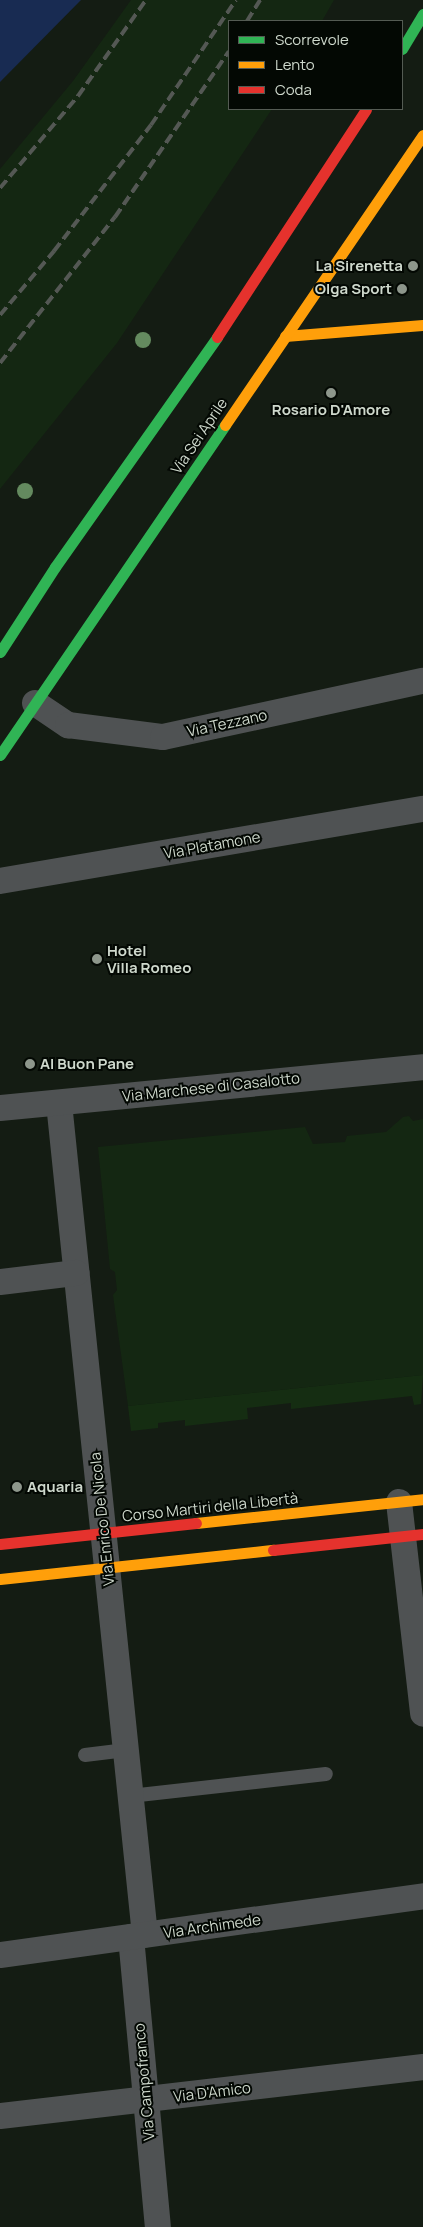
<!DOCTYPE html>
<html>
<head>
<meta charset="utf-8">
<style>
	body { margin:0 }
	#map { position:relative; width:423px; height:2227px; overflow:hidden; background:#141c13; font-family:Manrope,sans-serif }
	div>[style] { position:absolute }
	.built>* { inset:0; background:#142712 }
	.green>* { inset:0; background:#152d12 }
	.water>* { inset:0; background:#182b52 }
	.lane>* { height:14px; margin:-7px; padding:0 7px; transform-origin:7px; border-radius:7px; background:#4f5253 }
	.street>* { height:26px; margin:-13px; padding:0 13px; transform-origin:13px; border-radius:13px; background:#4f5253 }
	.fast>* { height:11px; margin:-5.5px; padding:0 5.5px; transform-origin:5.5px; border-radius:5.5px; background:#30b455 }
	.slow>* { height:11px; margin:-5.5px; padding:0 5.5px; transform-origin:5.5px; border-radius:5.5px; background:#ff9f0a }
	.jam>* { height:11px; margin:-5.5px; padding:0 5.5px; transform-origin:5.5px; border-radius:5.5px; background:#e5322d }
	.rail>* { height:4px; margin-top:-2px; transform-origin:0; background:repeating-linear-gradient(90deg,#545854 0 10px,transparent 0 15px) }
	.trees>* { width:16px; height:16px; margin:-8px; border-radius:50%; background:#648a5f }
	.dots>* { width:14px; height:14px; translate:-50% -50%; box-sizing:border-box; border:2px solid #030803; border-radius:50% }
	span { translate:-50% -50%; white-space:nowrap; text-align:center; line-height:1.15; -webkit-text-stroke:4px #030803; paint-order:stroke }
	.poi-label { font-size:15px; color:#ced8cc; font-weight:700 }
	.right { translate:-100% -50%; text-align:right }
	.left { translate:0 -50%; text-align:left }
	.street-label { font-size:15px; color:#ced8cc }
	.legend { position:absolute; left:228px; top:20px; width:175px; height:90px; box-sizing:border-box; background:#030803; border:1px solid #545b53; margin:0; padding:6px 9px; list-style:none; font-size:15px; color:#ced8cc }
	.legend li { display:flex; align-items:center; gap:10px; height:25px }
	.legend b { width:25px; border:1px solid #545b53 }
</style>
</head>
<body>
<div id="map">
	<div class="built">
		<i style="clip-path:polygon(131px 0,334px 0,322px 21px,229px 21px,229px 109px,272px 109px,117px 343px,0 489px,0 169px,73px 81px)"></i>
		<i style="clip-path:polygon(409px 1116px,413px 1121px,423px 1119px,423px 1375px,128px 1406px,113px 1295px,117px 1290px,116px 1282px,115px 1272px,110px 1269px,98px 1147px,305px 1127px,313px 1144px,345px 1142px,347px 1136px,386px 1132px,403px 1117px)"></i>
	</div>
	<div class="green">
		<i style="clip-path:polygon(423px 1375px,421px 1404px,414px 1405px,412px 1396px,291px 1409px,291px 1403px,247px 1408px,248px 1419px,185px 1426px,185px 1420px,158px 1423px,158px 1428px,131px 1431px,128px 1406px)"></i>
	</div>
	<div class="water">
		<i style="clip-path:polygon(0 0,81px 0,0 82px)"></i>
	</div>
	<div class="lane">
		<i style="left:85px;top:1755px;width:41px;rotate:-7deg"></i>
		<i style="left:130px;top:1796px;width:197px;rotate:-6.4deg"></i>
	</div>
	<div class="street">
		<i style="left:35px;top:703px;width:40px;rotate:34deg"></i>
		<i style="left:68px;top:725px;width:96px;rotate:7.2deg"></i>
		<i style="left:163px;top:737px;width:266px;rotate:-12.2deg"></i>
		<i style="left:0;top:881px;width:429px;rotate:-9.7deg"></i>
		<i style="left:59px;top:1103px;width:836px;rotate:84.1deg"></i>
		<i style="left:0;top:1108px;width:425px;rotate:-5.5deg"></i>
		<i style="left:0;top:1282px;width:77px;rotate:-6.8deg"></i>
		<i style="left:399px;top:1502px;width:213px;rotate:83.5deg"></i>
		<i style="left:131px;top:1937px;width:291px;rotate:84.7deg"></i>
		<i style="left:0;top:1955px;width:427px;rotate:-7.9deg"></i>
		<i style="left:0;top:2116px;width:426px;rotate:-6.6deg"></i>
	</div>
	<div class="fast">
		<i style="left:402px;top:49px;width:41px;rotate:-59deg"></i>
		<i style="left:0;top:652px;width:101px;rotate:-57.1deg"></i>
		<i style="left:55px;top:567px;width:281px;rotate:-54.8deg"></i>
		<i style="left:0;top:755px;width:399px;rotate:-55.7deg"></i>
	</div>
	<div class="slow">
		<i style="left:285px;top:336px;width:138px;rotate:-4.6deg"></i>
		<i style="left:225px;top:425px;width:351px;rotate:-55.7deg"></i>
		<i style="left:196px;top:1523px;width:228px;rotate:-6deg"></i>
		<i style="left:0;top:1579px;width:275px;rotate:-6.1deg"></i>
	</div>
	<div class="jam">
		<i style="left:217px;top:337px;width:272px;rotate:-56.8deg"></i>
		<i style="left:0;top:1544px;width:197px;rotate:-6.1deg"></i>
		<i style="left:273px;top:1550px;width:151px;rotate:-6.1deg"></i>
	</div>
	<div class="rail">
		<i style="left:247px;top:21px;width:25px;rotate:-58deg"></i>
		<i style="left:0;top:188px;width:121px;rotate:-49.7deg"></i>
		<i style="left:78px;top:96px;width:118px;rotate:-54.7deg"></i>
		<i style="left:0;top:315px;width:84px;rotate:-49.8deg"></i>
		<i style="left:54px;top:251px;width:159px;rotate:-52.4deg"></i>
		<i style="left:151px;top:125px;width:151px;rotate:-55.8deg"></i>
		<i style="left:0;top:363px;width:186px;rotate:-51.8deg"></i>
		<i style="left:115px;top:217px;width:201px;rotate:-55.5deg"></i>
	</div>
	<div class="trees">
		<i style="left:143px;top:340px"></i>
		<i style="left:25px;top:491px"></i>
	</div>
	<div class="dots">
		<i style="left:413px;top:266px;background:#8d968b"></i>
		<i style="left:402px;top:289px;background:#8d968b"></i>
		<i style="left:331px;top:393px;background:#8d968b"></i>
		<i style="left:97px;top:959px;background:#8d968b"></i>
		<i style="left:30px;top:1064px;background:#8d968b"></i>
		<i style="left:17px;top:1487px;background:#8d968b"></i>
	</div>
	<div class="poi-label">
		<span class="right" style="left:403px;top:266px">La Sirenetta</span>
		<span class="right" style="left:392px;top:289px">Olga Sport</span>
		<span style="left:331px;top:410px">Rosario D'Amore</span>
		<span class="left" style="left:107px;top:959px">Hotel<br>Villa Romeo</span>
		<span class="left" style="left:40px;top:1064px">Al Buon Pane</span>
		<span class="left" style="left:27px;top:1487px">Aquaria</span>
	</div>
	<div class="street-label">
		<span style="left:199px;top:436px;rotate:-56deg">Via Sei Aprile</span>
		<span style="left:227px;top:723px;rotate:-12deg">Via Tezzano</span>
		<span style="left:212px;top:845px;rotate:-10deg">Via Platamone</span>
		<span style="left:211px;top:1087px;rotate:-6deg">Via Marchese di Casalotto</span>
		<span style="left:210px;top:1507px;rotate:-6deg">Corso Martiri della Libertà</span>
		<span style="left:102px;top:1519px;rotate:-96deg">Via Enrico De Nicola</span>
		<span style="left:212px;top:1926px;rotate:-8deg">Via Archimede</span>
		<span style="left:144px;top:2082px;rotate:-95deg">Via Campofranco</span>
		<span style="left:212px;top:2092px;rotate:-7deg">Via D'Amico</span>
	</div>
	<ul class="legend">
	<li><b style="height:6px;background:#30b455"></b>Scorrevole</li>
	<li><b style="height:6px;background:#ff9f0a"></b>Lento</li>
	<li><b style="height:6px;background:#e5322d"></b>Coda</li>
	</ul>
</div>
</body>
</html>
